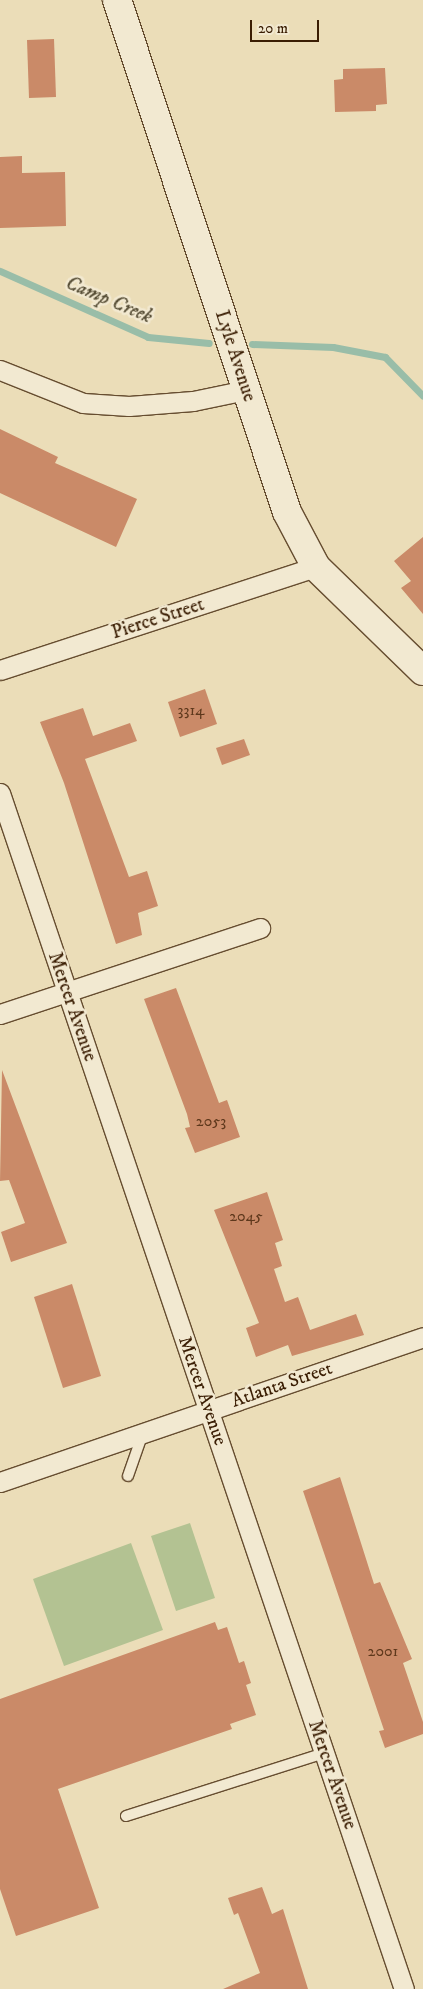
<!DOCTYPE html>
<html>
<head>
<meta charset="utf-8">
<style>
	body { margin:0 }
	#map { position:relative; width:423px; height:1989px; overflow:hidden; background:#ebddb8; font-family:"IM FELL DW Pica",serif }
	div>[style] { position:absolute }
	.green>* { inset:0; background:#b3c292 }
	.stream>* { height:7px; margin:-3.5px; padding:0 3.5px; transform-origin:3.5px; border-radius:3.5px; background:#99bda8 }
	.building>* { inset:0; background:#ca8a68 }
	.roads { filter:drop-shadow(1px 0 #664d30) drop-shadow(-1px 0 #664d30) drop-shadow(0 1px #664d30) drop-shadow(0 -1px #664d30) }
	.lane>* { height:10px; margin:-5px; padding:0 5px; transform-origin:5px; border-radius:5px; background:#f2e9d1 }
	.street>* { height:19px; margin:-9.5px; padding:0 9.5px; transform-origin:9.5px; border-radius:9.5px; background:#f2e9d1 }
	.secondary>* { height:28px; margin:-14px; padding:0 14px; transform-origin:14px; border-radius:14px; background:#f2e9d1 }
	span { translate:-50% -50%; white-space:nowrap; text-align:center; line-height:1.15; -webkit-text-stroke:5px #f2e9d1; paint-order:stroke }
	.number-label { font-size:16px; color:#5e381c }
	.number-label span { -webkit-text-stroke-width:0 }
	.street-label { font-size:19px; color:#3a1d03 }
	.water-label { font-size:20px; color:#564d35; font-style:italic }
	.scale { position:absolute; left:250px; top:20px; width:69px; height:22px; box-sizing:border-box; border:2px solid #3a1d03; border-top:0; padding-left:6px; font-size:15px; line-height:18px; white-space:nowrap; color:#3a1d03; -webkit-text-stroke:4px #f2e9d1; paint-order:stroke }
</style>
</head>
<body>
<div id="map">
	<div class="green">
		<i style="clip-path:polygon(190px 1523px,215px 1598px,176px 1611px,151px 1536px)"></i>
		<i style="clip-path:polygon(131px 1543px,163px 1630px,64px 1666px,33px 1579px)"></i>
	</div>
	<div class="stream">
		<i style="left:0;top:271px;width:162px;rotate:24deg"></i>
		<i style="left:148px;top:337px;width:61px;rotate:5.6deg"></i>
		<i style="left:252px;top:344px;width:81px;rotate:2.1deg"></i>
		<i style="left:333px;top:347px;width:53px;rotate:10.9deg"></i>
		<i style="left:385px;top:357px;width:54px;rotate:45.7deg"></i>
	</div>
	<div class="building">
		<i style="clip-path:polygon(54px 39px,56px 97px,29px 98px,27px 40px)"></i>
		<i style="clip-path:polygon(385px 68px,387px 104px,376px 105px,376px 111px,335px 112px,334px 80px,343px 79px,343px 69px)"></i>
		<i style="clip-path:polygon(22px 156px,22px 173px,65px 172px,66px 226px,0 228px,0 157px)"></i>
		<i style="clip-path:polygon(0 429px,58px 457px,55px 463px,137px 499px,116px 547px,0 493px)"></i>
		<i style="clip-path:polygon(423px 537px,423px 614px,401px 588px,411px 581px,394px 561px)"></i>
		<i style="clip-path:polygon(205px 689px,217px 724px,180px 737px,168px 702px)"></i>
		<i style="clip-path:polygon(83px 708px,93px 736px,130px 723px,137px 741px,85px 759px,129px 877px,147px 871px,158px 906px,138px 913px,142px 935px,116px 944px,64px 783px,40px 722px)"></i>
		<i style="clip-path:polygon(244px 739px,250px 755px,222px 765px,216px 748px)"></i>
		<i style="clip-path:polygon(176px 988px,219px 1103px,227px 1100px,240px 1137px,195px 1153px,185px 1128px,190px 1127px,187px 1114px,144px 999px)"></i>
		<i style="clip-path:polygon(2px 1070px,67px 1243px,11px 1262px,1px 1232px,25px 1223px,9px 1180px,0 1181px)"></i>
		<i style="clip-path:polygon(267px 1192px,283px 1240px,275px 1243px,282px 1266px,274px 1269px,285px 1302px,298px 1297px,310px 1330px,356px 1314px,364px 1335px,292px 1356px,288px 1345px,256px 1357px,246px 1328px,259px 1323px,214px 1210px)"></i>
		<i style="clip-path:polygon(72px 1284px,101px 1376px,63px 1388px,34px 1297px)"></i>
		<i style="clip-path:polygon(340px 1477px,374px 1584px,380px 1582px,412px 1659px,403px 1663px,423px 1722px,423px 1734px,385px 1748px,379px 1731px,384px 1730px,303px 1491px)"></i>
		<i style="clip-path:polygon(215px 1622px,218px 1630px,227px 1627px,239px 1663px,244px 1661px,251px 1683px,246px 1685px,256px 1715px,230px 1724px,232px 1729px,58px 1789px,99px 1908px,16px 1936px,0 1889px,0 1699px)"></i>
		<i style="clip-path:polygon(262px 1887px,272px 1914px,283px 1909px,308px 1989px,223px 1989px,260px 1973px,238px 1913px,234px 1915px,228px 1898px)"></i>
	</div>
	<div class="roads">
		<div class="lane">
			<i style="left:128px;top:1476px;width:46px;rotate:-70.8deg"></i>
			<i style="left:126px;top:1816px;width:209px;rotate:-17.6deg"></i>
		</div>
		<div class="street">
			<i style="left:0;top:370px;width:89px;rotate:21.7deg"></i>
			<i style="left:83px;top:403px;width:46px;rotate:3.7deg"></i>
			<i style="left:129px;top:406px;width:64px;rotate:-4.5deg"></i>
			<i style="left:193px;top:401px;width:54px;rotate:-11.7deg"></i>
			<i style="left:0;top:670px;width:332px;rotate:-18.1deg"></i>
			<i style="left:0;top:793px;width:1262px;rotate:71.34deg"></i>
			<i style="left:0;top:1014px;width:274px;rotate:-18.3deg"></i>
			<i style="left:0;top:1482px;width:447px;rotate:-18.9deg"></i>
		</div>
		<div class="secondary">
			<i style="left:117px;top:0;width:539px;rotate:71.63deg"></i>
			<i style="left:287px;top:512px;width:62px;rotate:62.2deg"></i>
			<i style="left:316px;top:567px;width:149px;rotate:44.2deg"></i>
		</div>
	</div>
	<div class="number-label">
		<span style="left:191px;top:710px">3314</span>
		<span style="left:211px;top:1121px">2053</span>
		<span style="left:246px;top:1216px">2045</span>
		<span style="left:383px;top:1651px">2001</span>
	</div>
	<div class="street-label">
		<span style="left:235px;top:356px;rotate:72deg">Lyle Avenue</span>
		<span style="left:158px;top:619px;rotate:-18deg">Pierce Street</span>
		<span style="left:72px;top:1007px;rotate:71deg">Mercer Avenue</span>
		<span style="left:282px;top:1385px;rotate:-19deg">Atlanta Street</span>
		<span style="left:202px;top:1391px;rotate:71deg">Mercer Avenue</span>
		<span style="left:332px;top:1775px;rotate:71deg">Mercer Avenue</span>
	</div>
	<div class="water-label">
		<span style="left:109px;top:300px;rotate:23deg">Camp Creek</span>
	</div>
	<div class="scale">20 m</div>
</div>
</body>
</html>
